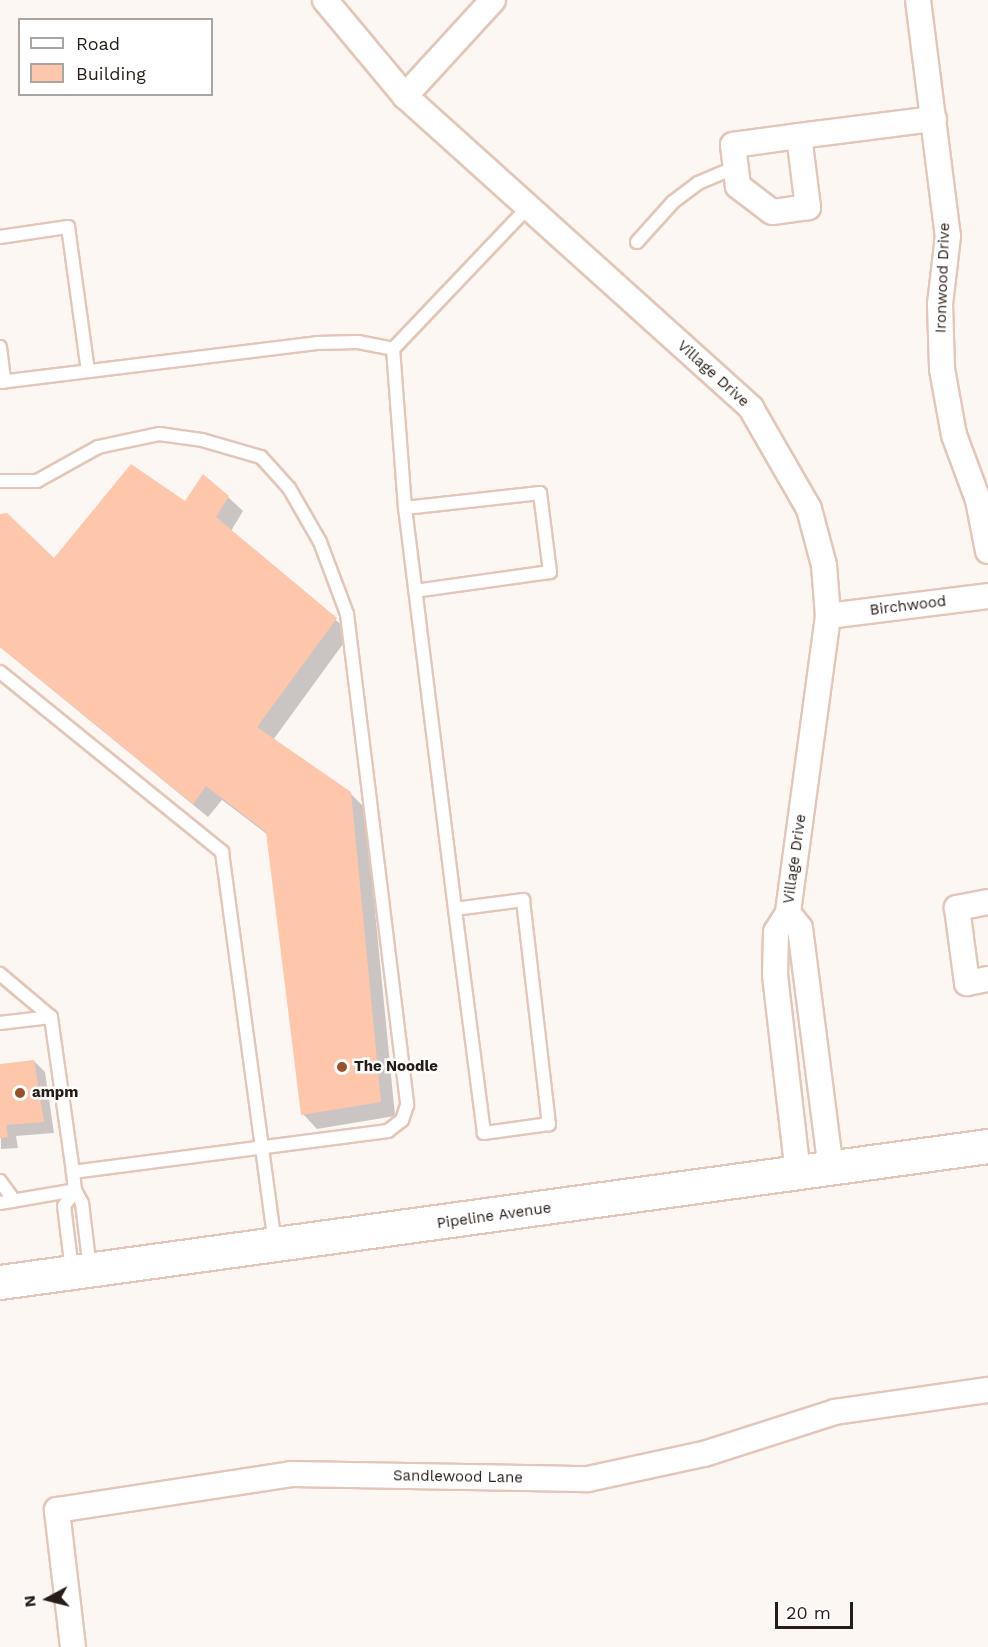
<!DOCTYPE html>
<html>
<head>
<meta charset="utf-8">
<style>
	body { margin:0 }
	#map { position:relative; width:988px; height:1647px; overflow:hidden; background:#fdf7f4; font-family:"Work Sans",sans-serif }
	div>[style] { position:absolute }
	.shadow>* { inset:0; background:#0003 }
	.building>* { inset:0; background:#fec7ac }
	.roads { filter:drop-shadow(2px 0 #e3c6b8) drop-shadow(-2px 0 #e3c6b8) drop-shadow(0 2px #e3c6b8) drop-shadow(0 -2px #e3c6b8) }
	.lane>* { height:12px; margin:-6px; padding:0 6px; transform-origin:6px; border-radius:6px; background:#fff }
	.street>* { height:24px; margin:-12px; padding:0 12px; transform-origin:12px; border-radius:12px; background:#fff }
	.secondary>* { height:33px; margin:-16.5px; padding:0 16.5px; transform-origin:16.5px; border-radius:16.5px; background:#fff }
	.dots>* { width:16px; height:16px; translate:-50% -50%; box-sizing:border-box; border:3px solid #fff; border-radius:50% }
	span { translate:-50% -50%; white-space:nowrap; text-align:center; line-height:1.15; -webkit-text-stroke:5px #fff; paint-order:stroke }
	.street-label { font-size:15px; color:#271d18 }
	.poi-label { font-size:15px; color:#271d18; font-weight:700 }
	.left { translate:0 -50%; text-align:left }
	.legend { position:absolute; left:18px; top:18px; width:195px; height:78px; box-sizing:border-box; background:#fff; border:2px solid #a9a5a3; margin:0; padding:8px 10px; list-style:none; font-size:18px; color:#271d18 }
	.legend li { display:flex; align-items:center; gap:12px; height:30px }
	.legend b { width:30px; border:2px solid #a9a5a3 }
	.north { position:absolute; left:18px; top:1569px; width:60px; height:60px; -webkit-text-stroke:4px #fff; paint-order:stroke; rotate:263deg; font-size:16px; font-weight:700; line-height:24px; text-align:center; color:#271d18 }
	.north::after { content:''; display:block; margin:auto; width:21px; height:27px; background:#271d18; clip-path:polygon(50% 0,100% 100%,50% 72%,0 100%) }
	.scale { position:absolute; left:775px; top:1602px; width:78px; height:27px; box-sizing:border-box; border:3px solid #271d18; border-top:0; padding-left:8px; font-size:18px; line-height:21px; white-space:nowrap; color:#271d18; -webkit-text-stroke:4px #fff; paint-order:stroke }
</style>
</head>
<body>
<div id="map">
	<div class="shadow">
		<i style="clip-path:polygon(228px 497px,243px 511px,231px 531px,351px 633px,273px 740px,350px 793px,365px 808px,395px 1116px,317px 1129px,303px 1114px,268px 835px,222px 800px,208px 817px,0 647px,0 516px,54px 561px,185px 503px)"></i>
		<i style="clip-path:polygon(34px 1061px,45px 1072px,54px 1133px,16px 1136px,18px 1148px,1px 1149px,0 1065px)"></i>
	</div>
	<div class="building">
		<i style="clip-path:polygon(131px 464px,185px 501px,203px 474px,229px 496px,216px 517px,337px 618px,257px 727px,351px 792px,381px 1102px,301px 1115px,266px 832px,206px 786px,193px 804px,0 647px,0 514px,7px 513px,54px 558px)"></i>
		<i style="clip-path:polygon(34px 1060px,44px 1122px,6px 1125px,8px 1137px,0 1138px,0 1064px)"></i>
	</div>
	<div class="roads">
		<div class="lane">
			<i style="left:0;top:237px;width:69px;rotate:-8.4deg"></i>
			<i style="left:68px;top:227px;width:145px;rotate:82.1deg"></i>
			<i style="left:637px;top:242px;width:54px;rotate:-48deg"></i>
			<i style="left:673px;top:202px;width:31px;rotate:-37deg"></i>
			<i style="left:698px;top:183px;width:41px;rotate:-22.8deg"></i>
			<i style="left:0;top:347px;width:35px;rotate:83deg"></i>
			<i style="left:0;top:382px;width:319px;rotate:-7deg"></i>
			<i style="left:317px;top:343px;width:41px;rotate:-1.4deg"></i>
			<i style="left:358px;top:342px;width:36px;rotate:11deg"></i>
			<i style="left:0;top:481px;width:37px"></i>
			<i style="left:37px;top:481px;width:70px;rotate:-29.1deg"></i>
			<i style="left:98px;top:447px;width:62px;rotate:-12deg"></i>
			<i style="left:159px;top:434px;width:43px;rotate:7.9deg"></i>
			<i style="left:202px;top:440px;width:61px;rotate:16.1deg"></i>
			<i style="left:261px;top:457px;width:42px;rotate:47.9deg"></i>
			<i style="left:289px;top:488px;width:62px;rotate:60.1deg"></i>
			<i style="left:320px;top:542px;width:77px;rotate:69.4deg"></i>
			<i style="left:347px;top:614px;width:495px;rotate:83deg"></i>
			<i style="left:407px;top:1105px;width:16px;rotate:108deg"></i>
			<i style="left:402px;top:1120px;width:18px;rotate:142deg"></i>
			<i style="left:388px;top:1131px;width:318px;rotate:172.6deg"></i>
			<i style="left:73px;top:1172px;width:157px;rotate:-98.1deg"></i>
			<i style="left:51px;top:1017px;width:67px;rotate:-139.9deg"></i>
			<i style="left:405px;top:508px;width:136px;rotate:-6.3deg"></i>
			<i style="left:540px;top:493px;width:80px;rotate:82.8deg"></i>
			<i style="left:550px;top:572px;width:136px;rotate:172deg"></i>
			<i style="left:0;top:672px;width:286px;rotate:39deg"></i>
			<i style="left:222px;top:852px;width:394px;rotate:82.3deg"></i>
			<i style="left:455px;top:909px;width:69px;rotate:-7.5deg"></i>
			<i style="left:523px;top:900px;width:226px;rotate:83.4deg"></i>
			<i style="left:549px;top:1124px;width:66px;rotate:172.1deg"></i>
			<i style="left:484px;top:1133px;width:226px;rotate:-97.4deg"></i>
			<i style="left:455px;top:909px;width:404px;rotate:-97.1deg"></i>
			<i style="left:405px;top:508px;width:159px;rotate:-94.3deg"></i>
			<i style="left:393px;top:349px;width:196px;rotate:-46.4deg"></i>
			<i style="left:0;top:1023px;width:51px;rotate:-6.7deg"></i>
			<i style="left:73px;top:1172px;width:18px;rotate:84deg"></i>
			<i style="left:75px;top:1190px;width:15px;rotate:62deg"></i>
			<i style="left:82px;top:1203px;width:66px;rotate:83.1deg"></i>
			<i style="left:0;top:1181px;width:24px;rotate:54deg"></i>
			<i style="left:0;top:1203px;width:76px;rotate:-9.8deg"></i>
			<i style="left:72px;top:1270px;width:64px;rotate:-97.1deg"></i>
			<i style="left:64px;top:1206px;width:19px;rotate:-55deg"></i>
		</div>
		<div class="street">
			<i style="left:325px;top:0;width:125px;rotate:50.2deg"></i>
			<i style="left:405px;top:96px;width:466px;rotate:42deg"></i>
			<i style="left:751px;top:408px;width:116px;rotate:60.1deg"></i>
			<i style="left:809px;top:509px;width:58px;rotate:75deg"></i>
			<i style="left:824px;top:565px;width:51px;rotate:85.5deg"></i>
			<i style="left:828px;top:616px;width:300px;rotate:97.7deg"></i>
			<i style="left:788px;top:913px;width:22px;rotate:122deg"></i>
			<i style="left:776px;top:932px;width:43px;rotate:91.3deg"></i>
			<i style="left:775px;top:975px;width:199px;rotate:83.4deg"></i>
			<i style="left:918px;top:0;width:238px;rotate:82.8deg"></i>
			<i style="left:948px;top:236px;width:68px;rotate:96.7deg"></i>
			<i style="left:940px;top:304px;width:65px;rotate:88.2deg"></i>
			<i style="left:942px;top:369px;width:67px;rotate:79.7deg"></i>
			<i style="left:954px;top:435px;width:69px;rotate:69.7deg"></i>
			<i style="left:978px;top:500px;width:52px;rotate:78.9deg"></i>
			<i style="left:405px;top:96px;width:130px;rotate:-47.5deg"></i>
			<i style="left:799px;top:136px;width:72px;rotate:82.8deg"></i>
			<i style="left:808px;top:207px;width:36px;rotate:172deg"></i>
			<i style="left:772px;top:212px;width:43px;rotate:-142.6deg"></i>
			<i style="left:738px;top:186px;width:41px;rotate:-97deg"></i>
			<i style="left:733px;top:145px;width:67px;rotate:-7.8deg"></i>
			<i style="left:799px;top:136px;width:136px;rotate:-7.2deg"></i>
			<i style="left:828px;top:616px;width:161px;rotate:-7.1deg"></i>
			<i style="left:988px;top:902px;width:32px;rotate:169deg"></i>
			<i style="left:957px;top:908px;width:76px;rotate:82.4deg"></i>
			<i style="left:967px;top:983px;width:21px;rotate:-11deg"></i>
			<i style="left:788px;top:913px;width:19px;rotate:51deg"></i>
			<i style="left:800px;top:928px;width:243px;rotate:82.7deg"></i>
			<i style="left:73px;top:1647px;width:138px;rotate:-96.7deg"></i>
			<i style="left:57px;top:1510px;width:237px;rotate:-8.7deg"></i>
			<i style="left:291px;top:1474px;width:297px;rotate:1deg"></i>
			<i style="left:588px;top:1479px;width:119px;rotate:-12.2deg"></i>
			<i style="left:704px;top:1454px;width:138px;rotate:-17.8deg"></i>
			<i style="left:835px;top:1412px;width:155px;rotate:-8.2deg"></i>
		</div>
		<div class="secondary">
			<i style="left:0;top:1282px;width:997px;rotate:-7.84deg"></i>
		</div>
	</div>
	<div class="dots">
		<i style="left:342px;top:1067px;background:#97502a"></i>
		<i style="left:20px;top:1093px;background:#97502a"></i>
	</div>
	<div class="street-label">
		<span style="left:943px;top:278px;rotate:-88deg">Ironwood Drive</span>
		<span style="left:713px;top:374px;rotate:42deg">Village Drive</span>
		<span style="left:908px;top:606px;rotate:-7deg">Birchwood</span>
		<span style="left:795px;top:859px;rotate:-82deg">Village Drive</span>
		<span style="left:494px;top:1216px;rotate:-8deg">Pipeline Avenue</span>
		<span style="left:458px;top:1477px;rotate:1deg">Sandlewood Lane</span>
	</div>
	<div class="poi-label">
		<span class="left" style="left:354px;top:1067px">The Noodle</span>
		<span class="left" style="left:32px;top:1093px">ampm</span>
	</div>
	<ul class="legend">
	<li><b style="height:8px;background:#fff"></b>Road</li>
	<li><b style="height:16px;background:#fec7ac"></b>Building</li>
	</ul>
	<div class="north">N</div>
	<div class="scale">20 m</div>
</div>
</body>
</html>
